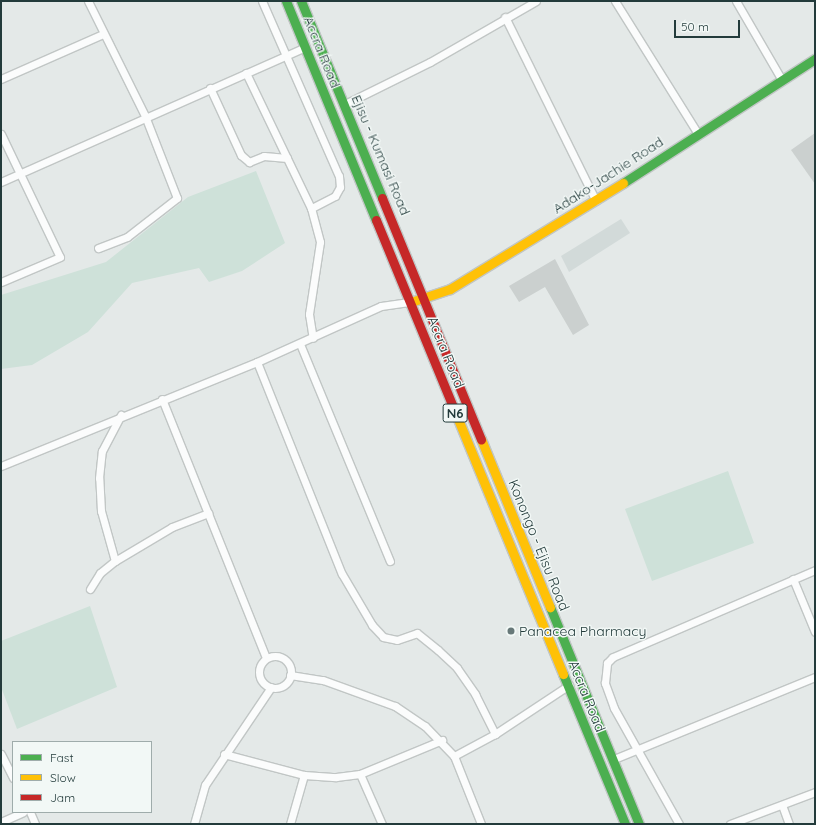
<!DOCTYPE html>
<html>
<head>
<meta charset="utf-8">
<style>
	body { margin:0 }
	#map { position:relative; width:816px; height:825px; overflow:hidden; background:#e4e9e8; font-family:Quicksand,sans-serif }
	div>[style] { position:absolute }
	.built>* { inset:0; background:#d2dad9 }
	.green>* { inset:0; background:#cee1d9 }
	.building>* { inset:0; background:#cbd0cf }
	.roads { filter:drop-shadow(1px 0 #c1c6c5) drop-shadow(-1px 0 #c1c6c5) drop-shadow(0 1px #c1c6c5) drop-shadow(0 -1px #c1c6c5) }
	.street>* { height:7px; margin:-3.5px; padding:0 3.5px; transform-origin:3.5px; border-radius:3.5px; background:#fbfcfc }
	.street>.ring { margin:-3.5px; padding:0; box-sizing:content-box; background:none; border:7px solid #fbfcfc; border-radius:50% }
	.fast>* { height:9px; margin:-4.5px; padding:0 4.5px; transform-origin:4.5px; border-radius:4.5px; background:#4caf50 }
	.slow>* { height:9px; margin:-4.5px; padding:0 4.5px; transform-origin:4.5px; border-radius:4.5px; background:#ffc107 }
	.jam>* { height:9px; margin:-4.5px; padding:0 4.5px; transform-origin:4.5px; border-radius:4.5px; background:#c62828 }
	.dots>* { width:11px; height:11px; translate:-50% -50%; box-sizing:border-box; border:2px solid #f2f8f6; border-radius:50% }
	span { translate:-50% -50%; white-space:nowrap; text-align:center; line-height:1.15; -webkit-text-stroke:3px #f2f8f6; paint-order:stroke }
	.shield-label span { padding:1px 3px; background:#f2f8f6; border:1px solid; border-radius:3px; -webkit-text-stroke-width:0 }
	.shield-label { font-size:13px; color:#233b3b; font-weight:700 }
	.street-label { font-size:14px; color:#233b3b }
	.poi-label { font-size:14px; color:#233b3b }
	.left { translate:0 -50%; text-align:left }
	.frame { position:absolute; inset:0; border:2px solid #233b3b; pointer-events:none }
	.legend { position:absolute; left:12px; top:741px; width:140px; height:72px; box-sizing:border-box; background:#f2f8f6; border:1px solid #9facab; margin:0; padding:5px 7px; list-style:none; font-size:12px; color:#233b3b }
	.legend li { display:flex; align-items:center; gap:8px; height:20px }
	.legend b { width:20px; border:1px solid #9facab }
	.scale { position:absolute; left:674px; top:20px; width:66px; height:18px; box-sizing:border-box; border:2px solid #233b3b; border-top:0; padding-left:5px; font-size:12px; line-height:14px; white-space:nowrap; color:#233b3b; -webkit-text-stroke:3px #f2f8f6; paint-order:stroke }
</style>
</head>
<body>
<div id="map">
	<div class="built">
		<i style="clip-path:polygon(621px 219px,630px 233px,569px 272px,561px 256px)"></i>
	</div>
	<div class="green">
		<i style="clip-path:polygon(256px 171px,285px 243px,242px 271px,209px 282px,199px 268px,132px 283px,88px 332px,32px 365px,1px 369px,1px 295px,106px 262px,188px 197px)"></i>
		<i style="clip-path:polygon(728px 471px,754px 543px,652px 581px,625px 509px)"></i>
		<i style="clip-path:polygon(90px 606px,117px 687px,17px 729px,1px 687px,1px 641px)"></i>
	</div>
	<div class="building">
		<i style="clip-path:polygon(815px 133px,815px 184px,791px 150px)"></i>
		<i style="clip-path:polygon(555px 259px,589px 325px,573px 335px,545px 287px,519px 302px,509px 286px)"></i>
	</div>
	<div class="roads">
		<div class="street">
			<i style="left:88px;top:1px;width:128px;rotate:63.6deg"></i>
			<i style="left:145px;top:116px;width:88px;rotate:68.7deg"></i>
			<i style="left:177px;top:198px;width:63px;rotate:142deg"></i>
			<i style="left:127px;top:237px;width:31px;rotate:159deg"></i>
			<i style="left:262px;top:1px;width:191px;rotate:66.3deg"></i>
			<i style="left:339px;top:176px;width:11px;rotate:85deg"></i>
			<i style="left:340px;top:187px;width:10px;rotate:119deg"></i>
			<i style="left:335px;top:196px;width:27px;rotate:153deg"></i>
			<i style="left:615px;top:1px;width:157px;rotate:58deg"></i>
			<i style="left:736px;top:1px;width:91px;rotate:59.8deg"></i>
			<i style="left:505px;top:17px;width:205px;rotate:63.7deg"></i>
			<i style="left:246px;top:73px;width:150px;rotate:64.3deg"></i>
			<i style="left:311px;top:208px;width:35px;rotate:75deg"></i>
			<i style="left:320px;top:242px;width:73px;rotate:98.7deg"></i>
			<i style="left:309px;top:314px;width:24px;rotate:81deg"></i>
			<i style="left:1px;top:79px;width:111px;rotate:-23.8deg"></i>
			<i style="left:210px;top:88px;width:74px;rotate:65.2deg"></i>
			<i style="left:241px;top:155px;width:11px;rotate:41deg"></i>
			<i style="left:249px;top:162px;width:16px;rotate:-22deg"></i>
			<i style="left:264px;top:156px;width:23px;rotate:5deg"></i>
			<i style="left:345px;top:104px;width:95px;rotate:-26.3deg"></i>
			<i style="left:430px;top:62px;width:122px;rotate:-29.9deg"></i>
			<i style="left:1px;top:134px;width:136px;rotate:64.4deg"></i>
			<i style="left:60px;top:257px;width:64px;rotate:157deg"></i>
			<i style="left:1px;top:182px;width:333px;rotate:-23.9deg"></i>
			<i style="left:300px;top:344px;width:235px;rotate:67.5deg"></i>
			<i style="left:257px;top:362px;width:228px;rotate:68.2deg"></i>
			<i style="left:342px;top:574px;width:59px;rotate:59.5deg"></i>
			<i style="left:372px;top:625px;width:16px;rotate:47deg"></i>
			<i style="left:383px;top:637px;width:14px;rotate:12deg"></i>
			<i style="left:397px;top:640px;width:21px;rotate:-19deg"></i>
			<i style="left:417px;top:633px;width:27px;rotate:39deg"></i>
			<i style="left:438px;top:650px;width:26px;rotate:43deg"></i>
			<i style="left:457px;top:668px;width:32px;rotate:55deg"></i>
			<i style="left:475px;top:694px;width:45px;rotate:63.4deg"></i>
			<i style="left:162px;top:399px;width:279px;rotate:68.1deg"></i>
			<i style="left:1px;top:466px;width:276px;rotate:-22.1deg"></i>
			<i style="left:257px;top:362px;width:136px;rotate:-24.3deg"></i>
			<i style="left:381px;top:306px;width:30px;rotate:-8deg"></i>
			<i style="left:115px;top:561px;width:52px;rotate:-105.6deg"></i>
			<i style="left:101px;top:511px;width:33px;rotate:-93deg"></i>
			<i style="left:99px;top:478px;width:27px;rotate:-84deg"></i>
			<i style="left:102px;top:451px;width:41px;rotate:-62.2deg"></i>
			<i style="left:793px;top:579px;width:57px;rotate:67.5deg"></i>
			<i style="left:90px;top:589px;width:19px;rotate:-58deg"></i>
			<i style="left:100px;top:573px;width:19px;rotate:-39deg"></i>
			<i style="left:115px;top:561px;width:66px;rotate:-30.8deg"></i>
			<i style="left:172px;top:527px;width:39px;rotate:-21deg"></i>
			<i class="ring" style="left:259px;top:656px;width:25px;height:25px"></i>
			<i style="left:290px;top:675px;width:33px;rotate:9deg"></i>
			<i style="left:323px;top:680px;width:77px;rotate:19.9deg"></i>
			<i style="left:395px;top:706px;width:36px;rotate:34deg"></i>
			<i style="left:425px;top:726px;width:42px;rotate:46deg"></i>
			<i style="left:454px;top:756px;width:73px;rotate:68.3deg"></i>
			<i style="left:1px;top:754px;width:27px;rotate:63deg"></i>
			<i style="left:224px;top:754px;width:83px;rotate:14.7deg"></i>
			<i style="left:304px;top:775px;width:32px;rotate:4deg"></i>
			<i style="left:336px;top:777px;width:24px;rotate:-7deg"></i>
			<i style="left:360px;top:774px;width:89px;rotate:-22.5deg"></i>
			<i style="left:454px;top:756px;width:47px;rotate:-28.2deg"></i>
			<i style="left:495px;top:734px;width:89px;rotate:-33.5deg"></i>
			<i style="left:614px;top:759px;width:217px;rotate:-22.2deg"></i>
			<i style="left:360px;top:774px;width:55px;rotate:66.3deg"></i>
			<i style="left:782px;top:805px;width:20px;rotate:70deg"></i>
			<i style="left:30px;top:812px;width:13px;rotate:67deg"></i>
			<i style="left:1px;top:822px;width:24px;rotate:-24deg"></i>
			<i style="left:194px;top:824px;width:41px;rotate:-74.2deg"></i>
			<i style="left:205px;top:785px;width:118px;rotate:-56deg"></i>
			<i style="left:290px;top:824px;width:51px;rotate:-74.1deg"></i>
			<i style="left:679px;top:824px;width:133px;rotate:-119.3deg"></i>
			<i style="left:614px;top:708px;width:27px;rotate:-110deg"></i>
			<i style="left:605px;top:683px;width:20px;rotate:-84deg"></i>
			<i style="left:607px;top:663px;width:8px;rotate:-45deg"></i>
			<i style="left:613px;top:657px;width:220px;rotate:-23.3deg"></i>
			<i style="left:730px;top:824px;width:91px;rotate:-20.6deg"></i>
		</div>
		<div class="fast">
			<i style="left:286px;top:1px;width:237px;rotate:67.7deg"></i>
			<i style="left:301px;top:1px;width:213px;rotate:67.6deg"></i>
			<i style="left:623px;top:183px;width:229px;rotate:-32.9deg"></i>
			<i style="left:550px;top:607px;width:235px;rotate:67.7deg"></i>
			<i style="left:563px;top:674px;width:162px;rotate:67.5deg"></i>
		</div>
		<div class="slow">
			<i style="left:411px;top:302px;width:41px;rotate:-18.4deg"></i>
			<i style="left:450px;top:289px;width:203px;rotate:-31.5deg"></i>
			<i style="left:453px;top:407px;width:289px;rotate:67.6deg"></i>
			<i style="left:481px;top:439px;width:182px;rotate:67.7deg"></i>
		</div>
		<div class="jam">
			<i style="left:382px;top:198px;width:261px;rotate:67.7deg"></i>
			<i style="left:376px;top:220px;width:202px;rotate:67.6deg"></i>
		</div>
	</div>
	<div class="dots">
		<i style="left:511px;top:631px;background:#677878"></i>
	</div>
	<div class="shield-label">
		<span style="left:455px;top:413px">N6</span>
	</div>
	<div class="street-label">
		<span style="left:322px;top:52px;rotate:68deg">Accra Road</span>
		<span style="left:381px;top:155px;rotate:67deg">Ejisu - Kumasi Road</span>
		<span style="left:608px;top:175px;rotate:-33deg">Adako-Jachie Road</span>
		<span style="left:446px;top:352px;rotate:68deg">Accra Road</span>
		<span style="left:539px;top:545px;rotate:68deg">Konongo - Ejisu Road</span>
		<span style="left:587px;top:696px;rotate:68deg">Accra Road</span>
	</div>
	<div class="poi-label">
		<span class="left" style="left:519px;top:631px">Panacea Pharmacy</span>
	</div>
	<div class="frame"></div>
	<ul class="legend">
	<li><b style="height:5px;background:#4caf50"></b>Fast</li>
	<li><b style="height:5px;background:#ffc107"></b>Slow</li>
	<li><b style="height:5px;background:#c62828"></b>Jam</li>
	</ul>
	<div class="scale">50 m</div>
</div>
</body>
</html>
